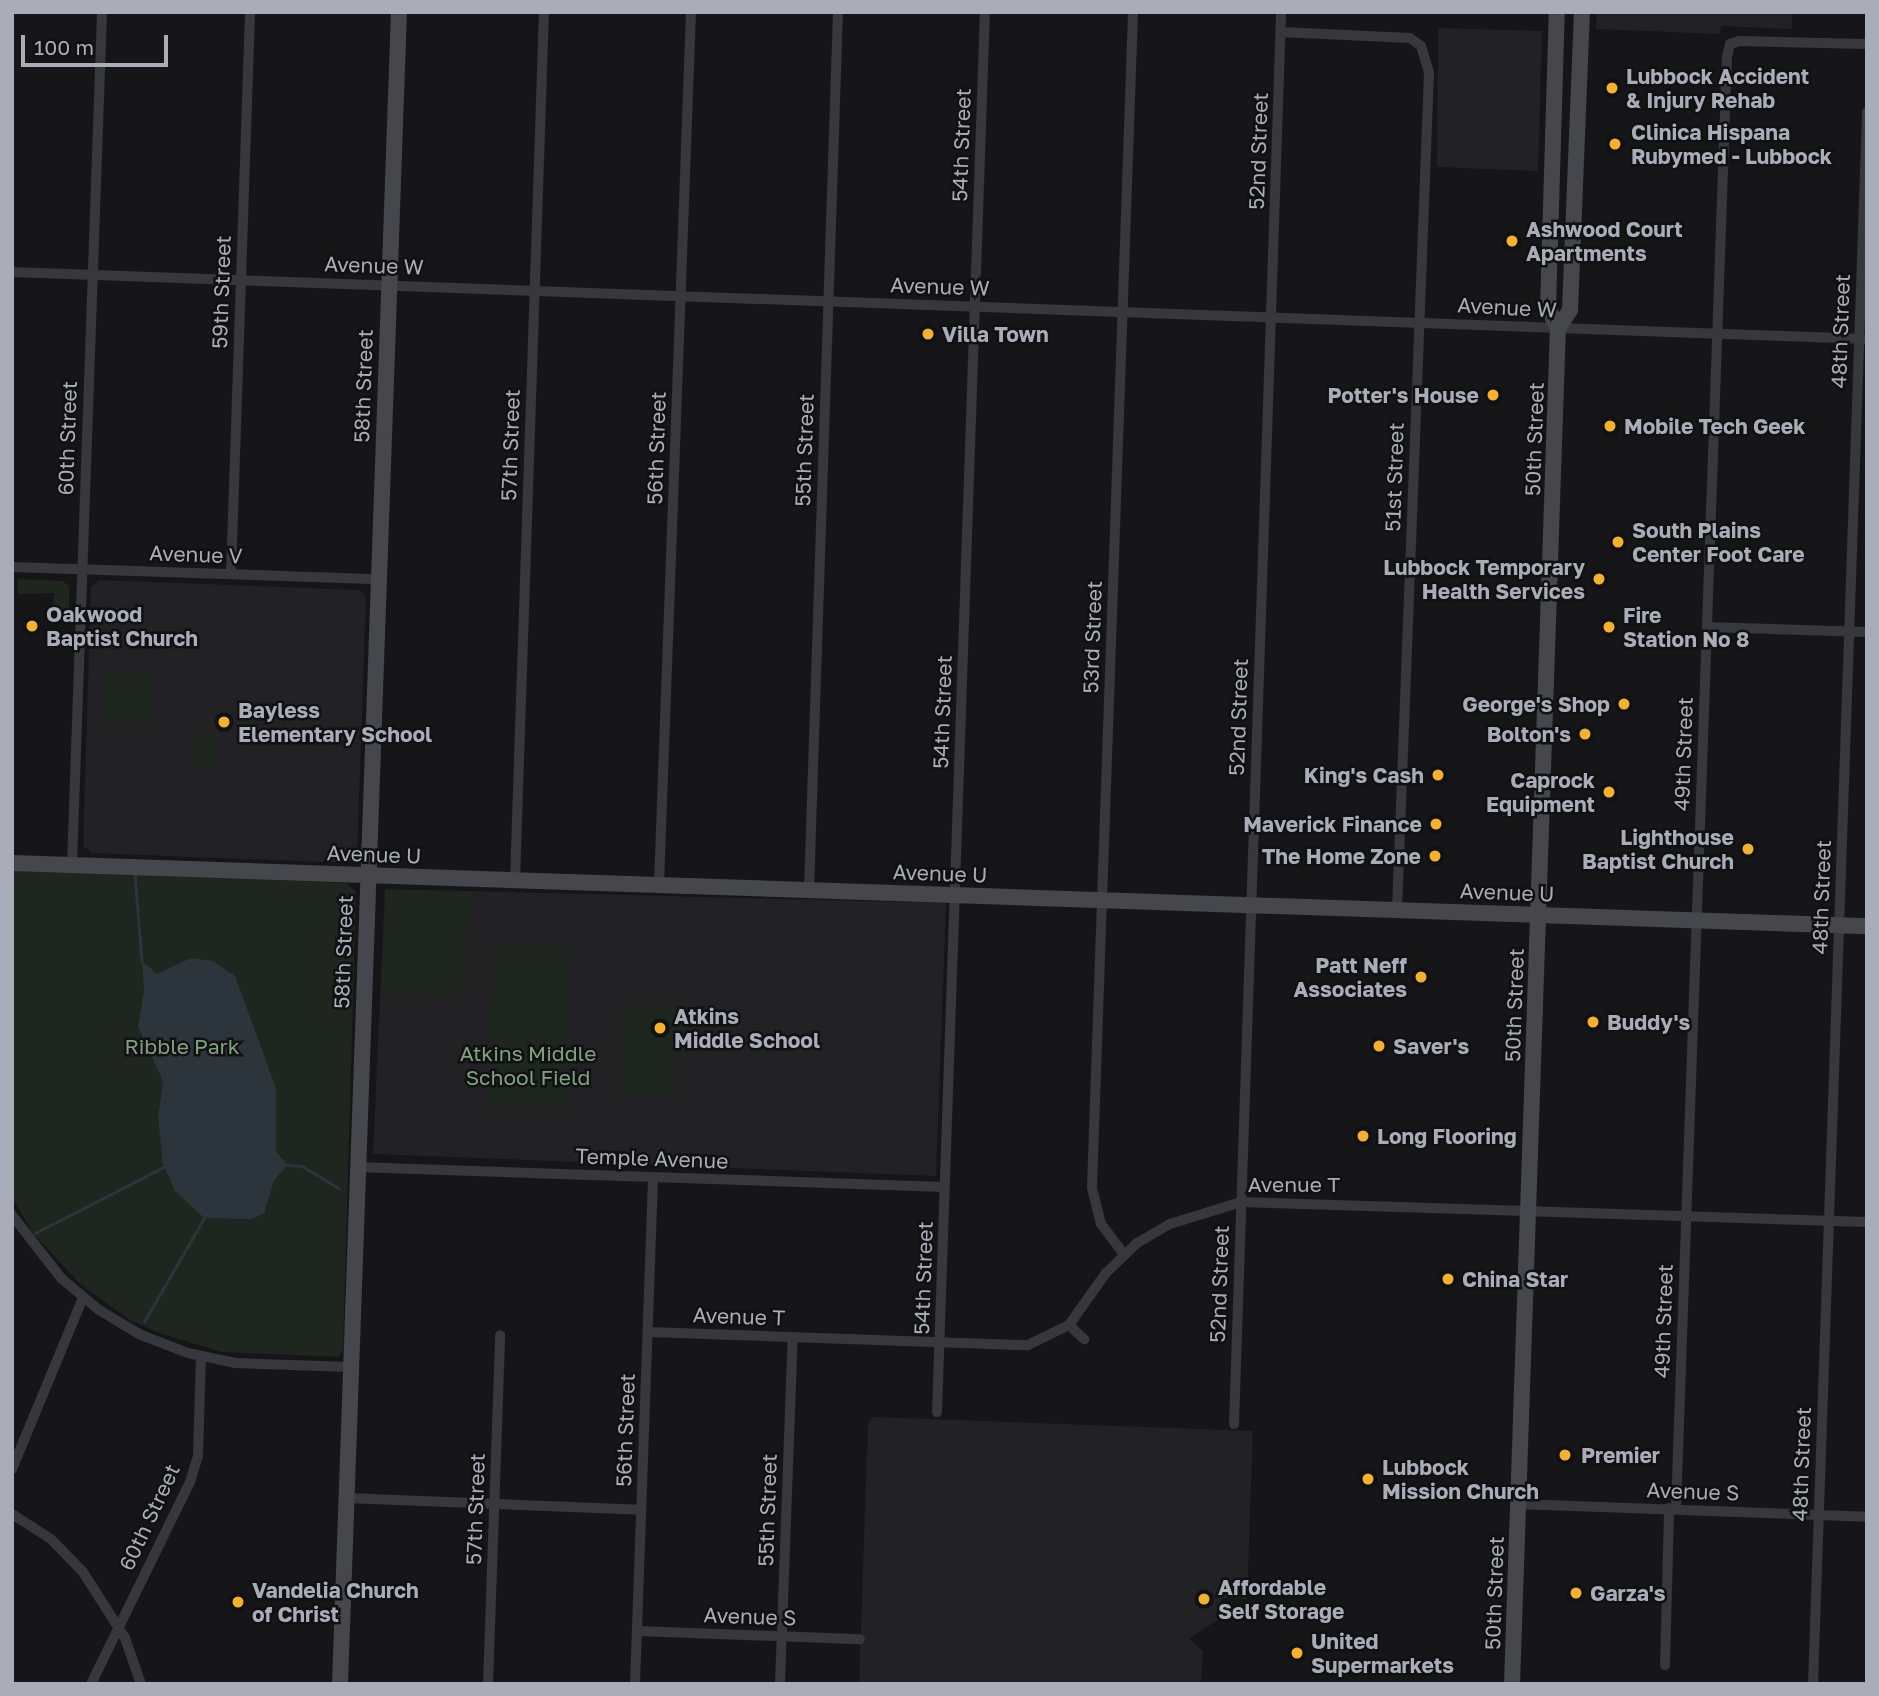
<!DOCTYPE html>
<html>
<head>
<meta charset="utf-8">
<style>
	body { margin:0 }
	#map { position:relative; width:1879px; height:1696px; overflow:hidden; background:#161618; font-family:"Golos Text",sans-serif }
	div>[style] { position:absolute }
	.built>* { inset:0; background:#222225 }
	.green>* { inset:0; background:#1e261f }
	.water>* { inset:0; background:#2c353c }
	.stream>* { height:2.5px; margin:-1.25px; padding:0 1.25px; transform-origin:1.25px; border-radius:1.25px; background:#2c353c }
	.street>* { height:10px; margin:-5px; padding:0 5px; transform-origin:5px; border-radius:5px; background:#37383d }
	.secondary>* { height:16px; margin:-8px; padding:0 8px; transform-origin:8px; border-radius:8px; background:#45474d }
	.dots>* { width:19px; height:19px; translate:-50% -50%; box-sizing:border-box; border:4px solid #111113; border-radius:50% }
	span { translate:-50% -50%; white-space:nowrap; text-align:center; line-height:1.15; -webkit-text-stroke:5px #111113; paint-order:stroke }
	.poi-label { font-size:21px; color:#a8adb8; font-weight:700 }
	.left { translate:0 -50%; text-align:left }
	.right { translate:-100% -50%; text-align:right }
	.street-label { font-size:21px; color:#a8adb8 }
	.park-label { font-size:21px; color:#7fa381 }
	.frame { position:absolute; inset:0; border:14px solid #a8adb8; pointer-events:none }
	.scale { position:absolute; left:21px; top:35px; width:147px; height:32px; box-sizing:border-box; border:4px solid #a8adb8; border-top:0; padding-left:9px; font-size:21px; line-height:24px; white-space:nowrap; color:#a8adb8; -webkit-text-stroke:5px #111113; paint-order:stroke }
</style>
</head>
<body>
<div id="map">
	<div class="built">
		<i style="clip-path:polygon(1597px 12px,1792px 12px,1792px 29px,1721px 26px,1720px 34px,1596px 29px)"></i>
		<i style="clip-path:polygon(1438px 28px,1542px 31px,1538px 171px,1437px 167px)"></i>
		<i style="clip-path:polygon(99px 580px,360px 590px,366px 597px,357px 855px,349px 863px,92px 853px,83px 846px,91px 587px)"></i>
		<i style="clip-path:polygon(385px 889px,946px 903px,936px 1176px,373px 1154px)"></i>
		<i style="clip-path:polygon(873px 1417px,1253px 1431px,1247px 1599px,1221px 1598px,1220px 1618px,1189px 1639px,1203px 1651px,1201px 1684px,859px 1684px,868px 1423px)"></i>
	</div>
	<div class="green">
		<i style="clip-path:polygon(18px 579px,63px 581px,69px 586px,69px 610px,53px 610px,54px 593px,18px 594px)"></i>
		<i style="clip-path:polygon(104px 673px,152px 675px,150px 723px,102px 722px)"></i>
		<i style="clip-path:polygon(201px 732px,219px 734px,216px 767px,197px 767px,195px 743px)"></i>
		<i style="clip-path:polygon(12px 869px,346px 883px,356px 891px,343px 1349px,339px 1357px,222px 1352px,159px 1333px,130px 1320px,80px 1284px,33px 1233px,12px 1198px)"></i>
		<i style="clip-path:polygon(386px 890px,470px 893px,466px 986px,452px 998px,381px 993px)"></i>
		<i style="clip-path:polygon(493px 945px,571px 947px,566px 1107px,487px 1106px)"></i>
		<i style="clip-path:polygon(629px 1003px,672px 1005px,676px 1009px,673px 1092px,668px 1097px,625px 1095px,621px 1090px,624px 1008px)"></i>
	</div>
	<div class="water">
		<i style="clip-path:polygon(191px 958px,213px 961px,235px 976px,276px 1088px,276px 1151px,287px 1165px,274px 1181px,264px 1213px,252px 1219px,204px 1218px,175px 1191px,163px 1163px,158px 1117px,163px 1081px,138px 1027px,144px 991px,142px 961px,157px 974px)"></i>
	</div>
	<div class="stream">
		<i style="left:135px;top:874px;width:87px;rotate:85.4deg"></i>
		<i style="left:287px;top:1165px;width:15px;rotate:4deg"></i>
		<i style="left:302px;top:1166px;width:43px;rotate:30.7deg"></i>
		<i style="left:35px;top:1233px;width:145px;rotate:-27.1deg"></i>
		<i style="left:144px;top:1322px;width:120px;rotate:-60deg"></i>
	</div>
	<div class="street">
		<i style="left:1281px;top:32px;width:129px;rotate:2.7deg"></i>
		<i style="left:1410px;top:38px;width:14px;rotate:36deg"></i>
		<i style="left:1421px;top:46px;width:28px;rotate:73deg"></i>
		<i style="left:1429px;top:73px;width:838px;rotate:92.19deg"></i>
		<i style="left:12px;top:272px;width:1856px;rotate:2.07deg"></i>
		<i style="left:12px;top:567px;width:366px;rotate:1.9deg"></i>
		<i style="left:231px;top:574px;width:562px;rotate:-88.06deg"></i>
		<i style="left:1707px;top:627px;width:160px;rotate:1.8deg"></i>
		<i style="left:72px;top:864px;width:853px;rotate:-87.98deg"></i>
		<i style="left:515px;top:880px;width:868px;rotate:-88.09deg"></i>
		<i style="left:659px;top:884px;width:873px;rotate:-87.9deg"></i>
		<i style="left:809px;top:890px;width:878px;rotate:-88.11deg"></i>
		<i style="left:357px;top:1167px;width:588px;rotate:1.95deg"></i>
		<i style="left:12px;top:1215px;width:80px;rotate:52.1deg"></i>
		<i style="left:61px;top:1278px;width:50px;rotate:40.1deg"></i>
		<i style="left:99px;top:1310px;width:49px;rotate:30.8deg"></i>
		<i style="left:141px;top:1335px;width:50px;rotate:21deg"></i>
		<i style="left:188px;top:1353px;width:49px;rotate:11.8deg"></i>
		<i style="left:236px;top:1363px;width:115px;rotate:2deg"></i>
		<i style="left:1123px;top:1253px;width:36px;rotate:-127deg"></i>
		<i style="left:1101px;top:1224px;width:38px;rotate:-104deg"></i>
		<i style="left:1092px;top:1187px;width:1176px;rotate:-88deg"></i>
		<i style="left:1069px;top:1325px;width:21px;rotate:43deg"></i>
		<i style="left:648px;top:1332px;width:380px;rotate:2deg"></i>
		<i style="left:1028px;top:1345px;width:46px;rotate:-26deg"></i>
		<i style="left:1069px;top:1325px;width:64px;rotate:-54.6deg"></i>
		<i style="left:1106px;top:1273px;width:43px;rotate:-44.1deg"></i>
		<i style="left:1137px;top:1243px;width:38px;rotate:-30deg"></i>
		<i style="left:1170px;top:1224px;width:74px;rotate:-17.2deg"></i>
		<i style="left:1241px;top:1202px;width:626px;rotate:1.83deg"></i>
		<i style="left:937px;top:1412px;width:1401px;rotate:-88.04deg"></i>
		<i style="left:1234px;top:1424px;width:1413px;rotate:-88.09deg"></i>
		<i style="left:12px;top:1469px;width:185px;rotate:-67.5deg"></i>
		<i style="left:346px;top:1498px;width:295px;rotate:2.3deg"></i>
		<i style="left:1518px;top:1504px;width:349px;rotate:2.1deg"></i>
		<i style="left:1676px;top:1509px;width:1453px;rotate:-87.99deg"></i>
		<i style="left:1727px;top:57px;width:13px;rotate:-77deg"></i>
		<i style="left:1730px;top:44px;width:9px;rotate:-18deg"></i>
		<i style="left:1739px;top:41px;width:128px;rotate:1.3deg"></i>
		<i style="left:12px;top:1514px;width:46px;rotate:32.7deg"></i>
		<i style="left:51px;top:1539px;width:46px;rotate:45.9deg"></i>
		<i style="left:83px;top:1572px;width:78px;rotate:57.5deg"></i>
		<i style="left:125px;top:1638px;width:49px;rotate:70.8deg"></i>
		<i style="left:637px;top:1631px;width:223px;rotate:2.1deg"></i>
		<i style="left:1665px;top:1665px;width:157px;rotate:-88.5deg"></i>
		<i style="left:91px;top:1684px;width:225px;rotate:-63.9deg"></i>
		<i style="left:190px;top:1482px;width:28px;rotate:-73deg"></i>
		<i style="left:198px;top:1455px;width:99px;rotate:-88.3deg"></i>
		<i style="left:488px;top:1684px;width:349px;rotate:-88deg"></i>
		<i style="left:635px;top:1684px;width:506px;rotate:-87.96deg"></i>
		<i style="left:780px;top:1684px;width:347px;rotate:-87.9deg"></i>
		<i style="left:1813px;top:1684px;width:1573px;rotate:-88.03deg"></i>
	</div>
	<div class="secondary">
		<i style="left:1558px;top:328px;width:22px;rotate:-56deg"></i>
		<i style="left:1570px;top:310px;width:298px;rotate:-87.7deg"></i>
		<i style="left:12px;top:863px;width:1856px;rotate:1.95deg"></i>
		<i style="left:340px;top:1684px;width:1673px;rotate:-87.98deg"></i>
		<i style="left:1512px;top:1684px;width:1357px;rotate:-88.06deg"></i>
		<i style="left:1558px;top:328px;width:22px;rotate:-117deg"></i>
		<i style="left:1548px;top:308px;width:296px;rotate:-88.3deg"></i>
	</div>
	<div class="dots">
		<i style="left:1612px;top:88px;background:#f2b134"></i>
		<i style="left:1615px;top:144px;background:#f2b134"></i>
		<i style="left:1512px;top:241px;background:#f2b134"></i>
		<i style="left:928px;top:334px;background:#f2b134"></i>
		<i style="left:1493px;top:395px;background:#f2b134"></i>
		<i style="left:1610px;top:426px;background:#f2b134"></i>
		<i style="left:1618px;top:542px;background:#f2b134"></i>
		<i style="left:1599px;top:579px;background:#f2b134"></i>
		<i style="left:32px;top:626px;background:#f2b134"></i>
		<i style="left:1609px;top:627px;background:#f2b134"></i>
		<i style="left:1624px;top:704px;background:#f2b134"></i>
		<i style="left:224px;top:722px;background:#f2b134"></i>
		<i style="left:1585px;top:734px;background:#f2b134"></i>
		<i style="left:1438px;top:775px;background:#f2b134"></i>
		<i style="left:1609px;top:792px;background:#f2b134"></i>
		<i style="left:1436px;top:824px;background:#f2b134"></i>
		<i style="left:1748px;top:849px;background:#f2b134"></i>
		<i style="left:1435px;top:856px;background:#f2b134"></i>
		<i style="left:1421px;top:977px;background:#f2b134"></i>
		<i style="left:1593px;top:1022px;background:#f2b134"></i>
		<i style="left:660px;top:1028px;background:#f2b134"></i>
		<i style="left:1379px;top:1046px;background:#f2b134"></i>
		<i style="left:1363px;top:1136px;background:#f2b134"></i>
		<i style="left:1448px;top:1279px;background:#f2b134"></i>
		<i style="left:1565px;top:1455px;background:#f2b134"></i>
		<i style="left:1368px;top:1479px;background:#f2b134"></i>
		<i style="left:1576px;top:1593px;background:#f2b134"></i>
		<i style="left:1204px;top:1599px;background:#f2b134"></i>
		<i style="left:238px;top:1602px;background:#f2b134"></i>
		<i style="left:1297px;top:1653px;background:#f2b134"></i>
	</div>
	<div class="poi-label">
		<span class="left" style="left:1626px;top:88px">Lubbock Accident<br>&amp; Injury Rehab</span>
		<span class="left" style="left:1631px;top:144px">Clinica Hispana<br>Rubymed - Lubbock</span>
		<span class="left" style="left:1526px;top:241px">Ashwood Court<br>Apartments</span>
		<span class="left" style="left:942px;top:334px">Villa Town</span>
		<span class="right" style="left:1479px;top:395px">Potter's House</span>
		<span class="left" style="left:1624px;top:426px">Mobile Tech Geek</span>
		<span class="left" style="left:1632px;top:542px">South Plains<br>Center Foot Care</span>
		<span class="right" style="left:1585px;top:579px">Lubbock Temporary<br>Health Services</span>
		<span class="left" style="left:46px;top:626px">Oakwood<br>Baptist Church</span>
		<span class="left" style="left:1623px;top:627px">Fire<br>Station No 8</span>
		<span class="right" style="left:1610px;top:704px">George's Shop</span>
		<span class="left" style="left:238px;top:722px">Bayless<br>Elementary School</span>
		<span class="right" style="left:1571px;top:734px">Bolton's</span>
		<span class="right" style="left:1424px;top:775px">King's Cash</span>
		<span class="right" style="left:1595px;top:792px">Caprock<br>Equipment</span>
		<span class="right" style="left:1422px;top:824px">Maverick Finance</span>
		<span class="right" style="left:1734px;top:849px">Lighthouse<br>Baptist Church</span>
		<span class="right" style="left:1421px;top:856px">The Home Zone</span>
		<span class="right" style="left:1407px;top:977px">Patt Neff<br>Associates</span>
		<span class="left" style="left:674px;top:1028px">Atkins<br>Middle School</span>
		<span class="left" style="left:1607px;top:1022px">Buddy's</span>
		<span class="left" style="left:1393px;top:1046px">Saver's</span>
		<span class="left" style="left:1377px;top:1136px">Long Flooring</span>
		<span class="left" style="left:1462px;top:1279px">China Star</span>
		<span class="left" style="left:1581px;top:1455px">Premier</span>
		<span class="left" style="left:1382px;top:1479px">Lubbock<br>Mission Church</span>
		<span class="left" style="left:1218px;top:1599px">Affordable<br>Self Storage</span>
		<span class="left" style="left:252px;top:1602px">Vandelia Church<br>of Christ</span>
		<span class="left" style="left:1590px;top:1593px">Garza's</span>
		<span class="left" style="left:1311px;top:1653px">United<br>Supermarkets</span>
	</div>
	<div class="street-label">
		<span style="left:961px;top:145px;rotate:-88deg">54th Street</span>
		<span style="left:1258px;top:151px;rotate:-88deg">52nd Street</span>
		<span style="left:374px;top:265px;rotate:2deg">Avenue W</span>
		<span style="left:940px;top:286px;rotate:2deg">Avenue W</span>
		<span style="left:221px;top:292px;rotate:-88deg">59th Street</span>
		<span style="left:1507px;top:307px;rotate:3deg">Avenue W</span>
		<span style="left:1840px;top:331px;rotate:-88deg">48th Street</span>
		<span style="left:363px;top:386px;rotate:-88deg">58th Street</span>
		<span style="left:67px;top:438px;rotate:-88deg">60th Street</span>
		<span style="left:1534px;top:439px;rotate:-88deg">50th Street</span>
		<span style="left:510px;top:445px;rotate:-88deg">57th Street</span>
		<span style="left:656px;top:448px;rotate:-88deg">56th Street</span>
		<span style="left:804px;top:450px;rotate:-88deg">55th Street</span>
		<span style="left:1394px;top:477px;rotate:-88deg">51st Street</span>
		<span style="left:196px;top:554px;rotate:2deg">Avenue V</span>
		<span style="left:1092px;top:637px;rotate:-88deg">53rd Street</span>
		<span style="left:942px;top:712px;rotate:-88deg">54th Street</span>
		<span style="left:1238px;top:717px;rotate:-88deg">52nd Street</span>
		<span style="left:1683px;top:754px;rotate:-88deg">49th Street</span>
		<span style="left:374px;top:854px;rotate:2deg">Avenue U</span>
		<span style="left:940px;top:873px;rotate:2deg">Avenue U</span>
		<span style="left:1507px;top:892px;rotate:2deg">Avenue U</span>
		<span style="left:1821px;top:897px;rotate:-88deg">48th Street</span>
		<span style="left:343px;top:952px;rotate:-88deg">58th Street</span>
		<span style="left:1514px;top:1005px;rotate:-88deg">50th Street</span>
		<span style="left:652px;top:1158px;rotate:2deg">Temple Avenue</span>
		<span style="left:1294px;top:1184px">Avenue T</span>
		<span style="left:923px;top:1278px;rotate:-88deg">54th Street</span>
		<span style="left:1219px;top:1284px;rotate:-88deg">52nd Street</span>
		<span style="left:739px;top:1316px;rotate:2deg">Avenue T</span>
		<span style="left:1663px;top:1321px;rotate:-88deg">49th Street</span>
		<span style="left:625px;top:1430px;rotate:-88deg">56th Street</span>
		<span style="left:1801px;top:1464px;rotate:-88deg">48th Street</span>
		<span style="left:1693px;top:1491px;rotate:2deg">Avenue S</span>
		<span style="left:475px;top:1509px;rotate:-88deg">57th Street</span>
		<span style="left:767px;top:1510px;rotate:-88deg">55th Street</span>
		<span style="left:149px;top:1517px;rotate:-65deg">60th Street</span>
		<span style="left:1494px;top:1593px;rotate:-88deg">50th Street</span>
		<span style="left:750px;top:1616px;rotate:2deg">Avenue S</span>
	</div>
	<div class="park-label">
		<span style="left:182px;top:1046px">Ribble Park</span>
		<span style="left:528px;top:1065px">Atkins Middle<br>School Field</span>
	</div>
	<div class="frame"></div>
	<div class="scale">100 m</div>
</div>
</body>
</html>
